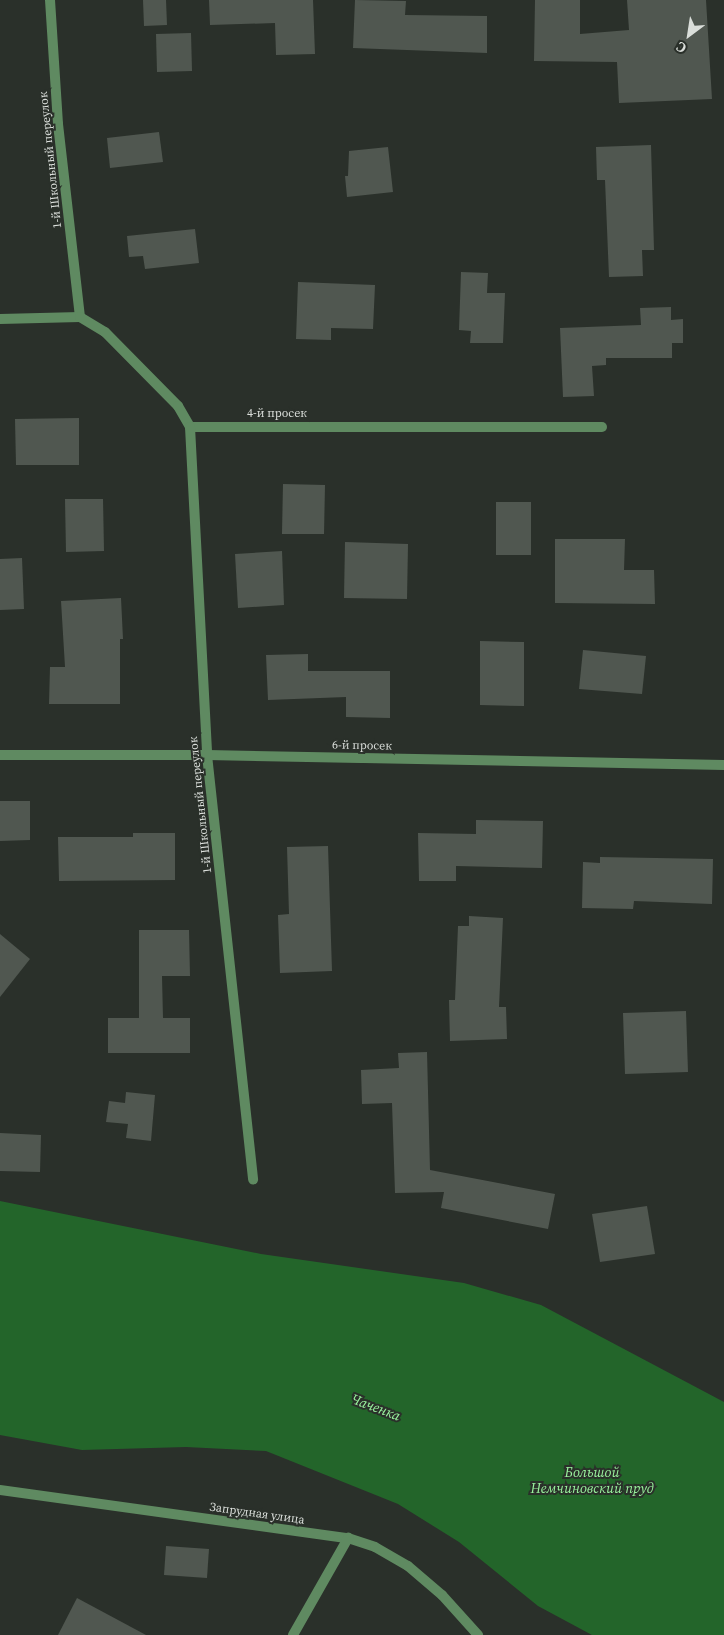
<!DOCTYPE html>
<html>
<head>
<meta charset="utf-8">
<style>
	body { margin:0 }
	#map { position:relative; width:724px; height:1635px; overflow:hidden; background:#2a302a; font-family:"Source Serif 4",serif }
	div>[style] { position:absolute }
	.water>* { inset:0; background:#23652a }
	.building>* { inset:0; background:#505750 }
	.street>* { height:10px; margin:-5px; padding:0 5px; transform-origin:5px; border-radius:5px; background:#5f8a61 }
	span { translate:-50% -50%; white-space:nowrap; text-align:center; line-height:1.15; -webkit-text-stroke:4px #2a302a; paint-order:stroke }
	.street-label { font-size:12px; color:#dadeda }
	.water-label { font-size:14px; color:#9af39e; font-style:italic }
	.north { position:absolute; left:664px; top:10px; width:50px; height:50px; -webkit-text-stroke:4px #2a302a; paint-order:stroke; rotate:211deg; font-size:14px; font-weight:700; line-height:20px; text-align:center; color:#dadeda }
	.north::after { content:''; display:block; margin:auto; width:18px; height:22px; background:#dadeda; clip-path:polygon(50% 0,100% 100%,50% 72%,0 100%) }
</style>
</head>
<body>
<div id="map">
	<div class="water">
		<i style="clip-path:polygon(0 1201px,261px 1254px,464px 1283px,541px 1305px,724px 1402px,724px 1635px,592px 1635px,538px 1606px,459px 1542px,398px 1504px,266px 1451px,186px 1447px,82px 1450px,0 1435px)"></i>
	</div>
	<div class="building">
		<i style="clip-path:polygon(143px 0,166px 0,167px 25px,144px 26px)"></i>
		<i style="clip-path:polygon(209px 0,313px 0,315px 54px,276px 55px,275px 23px,210px 25px)"></i>
		<i style="clip-path:polygon(355px 0,406px 1px,405px 15px,487px 16px,487px 53px,353px 48px)"></i>
		<i style="clip-path:polygon(535px 0,580px 0,580px 34px,629px 30px,627px 0,706px 0,712px 99px,619px 103px,617px 62px,534px 61px)"></i>
		<i style="clip-path:polygon(191px 33px,192px 71px,157px 72px,156px 34px)"></i>
		<i style="clip-path:polygon(159px 132px,163px 162px,110px 168px,107px 138px)"></i>
		<i style="clip-path:polygon(651px 145px,654px 250px,642px 250px,643px 276px,609px 277px,605px 180px,597px 180px,596px 147px)"></i>
		<i style="clip-path:polygon(388px 147px,393px 192px,347px 197px,345px 176px,348px 176px,349px 151px)"></i>
		<i style="clip-path:polygon(195px 229px,199px 263px,145px 269px,143px 256px,129px 257px,127px 236px)"></i>
		<i style="clip-path:polygon(461px 272px,488px 273px,487px 293px,505px 293px,503px 343px,470px 343px,471px 331px,459px 330px)"></i>
		<i style="clip-path:polygon(298px 282px,375px 285px,373px 329px,331px 328px,331px 340px,296px 339px)"></i>
		<i style="clip-path:polygon(671px 307px,671px 320px,683px 319px,683px 343px,672px 343px,672px 358px,606px 358px,606px 365px,592px 366px,594px 396px,563px 397px,560px 328px,641px 325px,640px 308px)"></i>
		<i style="clip-path:polygon(79px 418px,79px 465px,16px 465px,15px 419px)"></i>
		<i style="clip-path:polygon(283px 484px,325px 485px,324px 534px,282px 534px)"></i>
		<i style="clip-path:polygon(65px 499px,103px 499px,104px 551px,66px 552px)"></i>
		<i style="clip-path:polygon(496px 502px,531px 502px,531px 555px,496px 555px)"></i>
		<i style="clip-path:polygon(555px 539px,625px 539px,624px 570px,654px 570px,655px 604px,555px 603px)"></i>
		<i style="clip-path:polygon(345px 542px,408px 544px,407px 599px,344px 598px)"></i>
		<i style="clip-path:polygon(282px 551px,284px 605px,238px 608px,235px 554px)"></i>
		<i style="clip-path:polygon(22px 558px,24px 609px,0 610px,0 559px)"></i>
		<i style="clip-path:polygon(121px 598px,123px 639px,120px 639px,120px 704px,49px 704px,50px 667px,65px 667px,61px 601px)"></i>
		<i style="clip-path:polygon(480px 641px,524px 642px,524px 706px,480px 705px)"></i>
		<i style="clip-path:polygon(583px 650px,646px 656px,642px 694px,579px 689px)"></i>
		<i style="clip-path:polygon(308px 654px,308px 671px,390px 671px,390px 718px,346px 717px,346px 697px,268px 700px,266px 655px)"></i>
		<i style="clip-path:polygon(0 801px,30px 801px,30px 840px,0 841px)"></i>
		<i style="clip-path:polygon(476px 820px,543px 821px,542px 868px,456px 866px,456px 881px,419px 881px,418px 833px,476px 834px)"></i>
		<i style="clip-path:polygon(133px 833px,175px 833px,175px 880px,59px 881px,58px 837px,133px 837px)"></i>
		<i style="clip-path:polygon(328px 846px,332px 971px,280px 973px,278px 915px,289px 914px,287px 847px)"></i>
		<i style="clip-path:polygon(600px 857px,713px 859px,712px 904px,634px 901px,633px 909px,582px 908px,583px 862px,600px 863px)"></i>
		<i style="clip-path:polygon(469px 916px,503px 918px,499px 1007px,506px 1007px,507px 1039px,450px 1041px,449px 1000px,455px 1000px,458px 926px,469px 926px)"></i>
		<i style="clip-path:polygon(139px 930px,189px 930px,190px 976px,162px 976px,163px 1018px,190px 1018px,190px 1053px,108px 1053px,108px 1018px,139px 1018px)"></i>
		<i style="clip-path:polygon(0 934px,30px 959px,0 997px)"></i>
		<i style="clip-path:polygon(686px 1011px,688px 1072px,625px 1074px,623px 1013px)"></i>
		<i style="clip-path:polygon(427px 1052px,430px 1170px,555px 1194px,548px 1229px,441px 1208px,444px 1192px,395px 1193px,392px 1103px,362px 1104px,361px 1070px,399px 1068px,398px 1053px)"></i>
		<i style="clip-path:polygon(126px 1092px,155px 1095px,151px 1141px,126px 1138px,128px 1124px,106px 1122px,109px 1101px,125px 1103px)"></i>
		<i style="clip-path:polygon(0 1133px,41px 1135px,40px 1172px,0 1171px)"></i>
		<i style="clip-path:polygon(647px 1206px,655px 1254px,600px 1262px,592px 1214px)"></i>
		<i style="clip-path:polygon(166px 1546px,209px 1549px,207px 1578px,164px 1575px)"></i>
		<i style="clip-path:polygon(77px 1598px,146px 1635px,58px 1635px)"></i>
	</div>
	<div class="street">
		<i style="left:50px;top:0;width:124px;rotate:86.3deg"></i>
		<i style="left:58px;top:124px;width:194px;rotate:83.5deg"></i>
		<i style="left:0;top:319px;width:80px;rotate:-1.4deg"></i>
		<i style="left:80px;top:317px;width:29px;rotate:31deg"></i>
		<i style="left:105px;top:332px;width:104px;rotate:45.4deg"></i>
		<i style="left:178px;top:406px;width:24px;rotate:60deg"></i>
		<i style="left:190px;top:427px;width:412px"></i>
		<i style="left:190px;top:427px;width:328px;rotate:87deg"></i>
		<i style="left:207px;top:755px;width:427px;rotate:83.8deg"></i>
		<i style="left:0;top:755px;width:207px"></i>
		<i style="left:207px;top:755px;width:517px;rotate:1.11deg"></i>
		<i style="left:0;top:1490px;width:351px;rotate:7.9deg"></i>
		<i style="left:348px;top:1538px;width:28px;rotate:18deg"></i>
		<i style="left:375px;top:1547px;width:38px;rotate:30deg"></i>
		<i style="left:408px;top:1566px;width:45px;rotate:40.5deg"></i>
		<i style="left:442px;top:1595px;width:54px;rotate:48deg"></i>
		<i style="left:293px;top:1635px;width:112px;rotate:-60.4deg"></i>
	</div>
	<div class="street-label">
		<span style="left:51px;top:160px;rotate:-96deg">1-й Школьный переулок</span>
		<span style="left:277px;top:414px">4-й просек</span>
		<span style="left:362px;top:746px;rotate:1deg">6-й просек</span>
		<span style="left:201px;top:805px;rotate:-96deg">1-й Школьный переулок</span>
		<span style="left:257px;top:1514px;rotate:8deg">Запрудная улица</span>
	</div>
	<div class="water-label">
		<span style="left:376px;top:1407px;rotate:21deg">Чаченка</span>
		<span style="left:592px;top:1480px">Большой<br>Немчиновский пруд</span>
	</div>
	<div class="north">С</div>
</div>
</body>
</html>
